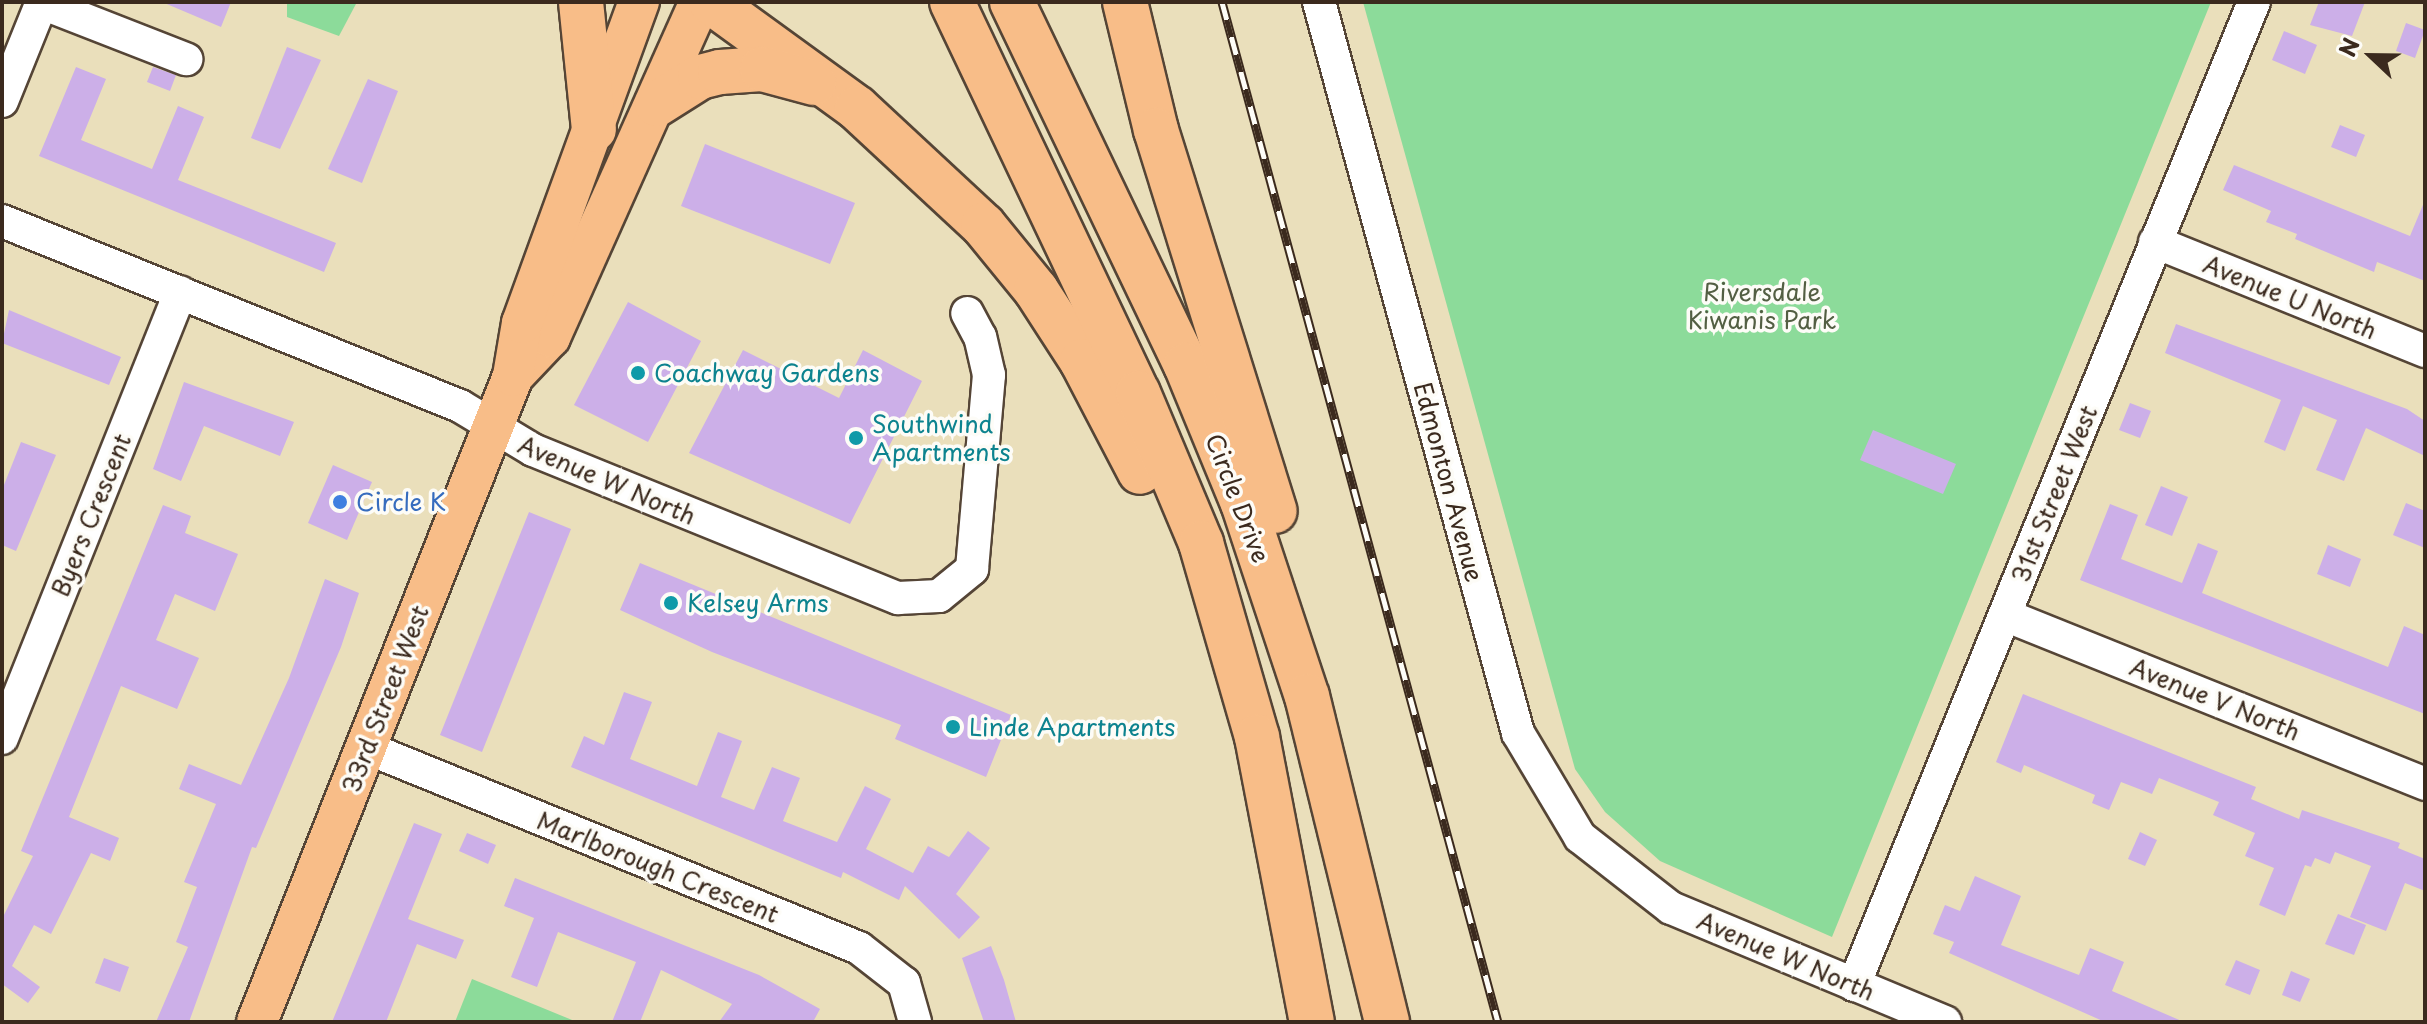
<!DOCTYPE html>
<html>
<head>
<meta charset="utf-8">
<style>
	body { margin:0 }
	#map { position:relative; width:2427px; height:1024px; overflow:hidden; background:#eadfbb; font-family:"Playpen Sans",sans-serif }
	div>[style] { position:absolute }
	.green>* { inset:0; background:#8cdb9a }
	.building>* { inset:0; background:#ccafe8 }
	.roads { filter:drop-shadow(2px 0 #554536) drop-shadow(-2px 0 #554536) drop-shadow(0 2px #554536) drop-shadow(0 -2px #554536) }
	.minor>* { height:32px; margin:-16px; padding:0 16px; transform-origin:16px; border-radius:16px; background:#fff }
	.major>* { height:40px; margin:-20px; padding:0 20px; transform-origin:20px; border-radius:20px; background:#f8bd88 }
	.highway>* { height:44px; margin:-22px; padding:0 22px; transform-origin:22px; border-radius:22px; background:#f8bd88 }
	.rail>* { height:9px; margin-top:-4.5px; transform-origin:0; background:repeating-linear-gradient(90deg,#fdfcf7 0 18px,#3b2a1e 0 36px); box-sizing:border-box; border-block:2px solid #3b2a1e }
	.dots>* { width:22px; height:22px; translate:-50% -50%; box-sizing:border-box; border:4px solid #fdfcf7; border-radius:50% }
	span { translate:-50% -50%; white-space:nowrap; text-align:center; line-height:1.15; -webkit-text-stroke:7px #fdfcf7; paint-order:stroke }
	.park-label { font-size:24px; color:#535f43 }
	.street-label { font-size:24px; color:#3b2a1e }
	.culture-label { font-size:24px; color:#0d838f }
	.left { translate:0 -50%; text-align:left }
	.shop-label { font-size:24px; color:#366cbe }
	.frame { position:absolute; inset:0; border:4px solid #3b2a1e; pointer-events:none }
	.north { position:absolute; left:2331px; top:16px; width:80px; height:80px; -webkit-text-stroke:6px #fdfcf7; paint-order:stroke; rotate:292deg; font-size:22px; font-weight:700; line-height:32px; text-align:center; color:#3b2a1e }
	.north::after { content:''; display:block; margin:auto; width:28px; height:36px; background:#3b2a1e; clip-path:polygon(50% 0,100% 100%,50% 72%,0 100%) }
</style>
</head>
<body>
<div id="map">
	<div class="green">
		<i style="clip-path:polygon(287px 2px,357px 2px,339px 36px,287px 17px)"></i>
		<i style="clip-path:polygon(1363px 2px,2211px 2px,1832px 937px,1660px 861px,1605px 812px,1575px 769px)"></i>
		<i style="clip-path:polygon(472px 979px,577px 1022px,455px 1022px)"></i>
	</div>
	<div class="building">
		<i style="clip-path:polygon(162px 2px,231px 2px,221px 27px)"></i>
		<i style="clip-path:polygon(2319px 2px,2365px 2px,2352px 36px,2310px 25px)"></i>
		<i style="clip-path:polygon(2406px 23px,2425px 30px,2415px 58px,2396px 51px)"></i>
		<i style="clip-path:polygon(2284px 31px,2317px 45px,2305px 74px,2272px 60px)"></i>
		<i style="clip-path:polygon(287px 47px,321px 60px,280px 149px,251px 138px)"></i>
		<i style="clip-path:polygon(76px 67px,106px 79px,81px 140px,152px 169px,178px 106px,204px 117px,178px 180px,336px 243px,324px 272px,39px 156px)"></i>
		<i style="clip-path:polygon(153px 67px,176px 75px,170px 91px,147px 82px)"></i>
		<i style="clip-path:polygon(368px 79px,398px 91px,362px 183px,328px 169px)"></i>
		<i style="clip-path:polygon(2340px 125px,2365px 135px,2356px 157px,2331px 147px)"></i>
		<i style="clip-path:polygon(705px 144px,855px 203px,830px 264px,681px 206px)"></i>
		<i style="clip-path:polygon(2234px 165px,2410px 236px,2425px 200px,2425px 281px,2377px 262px,2374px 272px,2295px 239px,2297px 234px,2266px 222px,2271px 211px,2223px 190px)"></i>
		<i style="clip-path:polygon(628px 302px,701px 341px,648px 442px,574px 405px)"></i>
		<i style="clip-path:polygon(9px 310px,121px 357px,109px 385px,2px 343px)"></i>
		<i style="clip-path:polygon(2176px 324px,2407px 409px,2425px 421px,2425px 456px,2366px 428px,2344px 481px,2316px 470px,2337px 420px,2303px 406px,2285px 451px,2264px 442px,2281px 400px,2165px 353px)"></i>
		<i style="clip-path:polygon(743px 350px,839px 398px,863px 350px,922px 381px,850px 524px,689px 453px)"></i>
		<i style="clip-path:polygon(184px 382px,294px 422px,280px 456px,204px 426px,181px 481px,153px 469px)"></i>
		<i style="clip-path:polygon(2130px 403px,2151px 411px,2140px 438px,2119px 430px)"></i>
		<i style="clip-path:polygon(1873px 430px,1956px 464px,1943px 494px,1860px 460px)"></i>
		<i style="clip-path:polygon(21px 442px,56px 455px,16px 551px,2px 545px,2px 490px)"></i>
		<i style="clip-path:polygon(333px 465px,372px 482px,347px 540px,308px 523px)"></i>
		<i style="clip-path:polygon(2161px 486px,2188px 497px,2172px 536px,2145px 525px)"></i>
		<i style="clip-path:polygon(2406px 503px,2425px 511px,2425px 548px,2393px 535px)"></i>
		<i style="clip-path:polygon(2110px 504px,2138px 515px,2121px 559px,2182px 583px,2198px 543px,2218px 551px,2202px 593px,2388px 667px,2404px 626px,2425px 635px,2425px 714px,2080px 580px)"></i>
		<i style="clip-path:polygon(163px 505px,191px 516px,185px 533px,238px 554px,215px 611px,175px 594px,156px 640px,199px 658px,177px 709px,121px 686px,69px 817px,119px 838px,110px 861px,91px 853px,51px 934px,34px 925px,12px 966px,40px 987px,28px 1003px,2px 984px,2px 919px,33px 856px,21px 851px)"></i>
		<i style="clip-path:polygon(529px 512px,571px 529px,482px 752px,440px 735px)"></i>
		<i style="clip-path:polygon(2328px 545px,2361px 559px,2350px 587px,2317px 574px)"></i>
		<i style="clip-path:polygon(640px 563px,1011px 715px,986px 777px,895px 739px,901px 725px,712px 652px,620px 610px)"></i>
		<i style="clip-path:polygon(325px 579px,359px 593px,341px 647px,256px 848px,252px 847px,189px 1022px,156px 1022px,188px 947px,176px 942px,197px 887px,184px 882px,216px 804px,179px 789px,189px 764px,241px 785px,289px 678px)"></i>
		<i style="clip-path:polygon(624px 692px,652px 702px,630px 759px,697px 786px,718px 732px,742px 741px,721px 797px,754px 810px,772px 767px,800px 778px,783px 821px,837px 842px,865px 786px,891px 799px,866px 849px,913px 873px,928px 846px,949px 857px,968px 831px,990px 848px,956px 894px,980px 917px,959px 939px,905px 886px,899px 900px,843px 872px,841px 878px,571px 767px,584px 736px,604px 745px)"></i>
		<i style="clip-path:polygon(2023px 694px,2256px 787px,2251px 799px,2299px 819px,2302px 810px,2400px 843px,2398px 848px,2425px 859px,2425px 891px,2405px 883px,2386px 931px,2350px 917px,2371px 866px,2335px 852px,2330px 864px,2315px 858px,2311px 867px,2305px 865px,2285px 916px,2259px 905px,2274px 868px,2245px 856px,2255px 833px,2213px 815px,2219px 802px,2159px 778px,2152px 794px,2121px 782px,2109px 810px,2092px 803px,2095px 795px,2024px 765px,2021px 773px,1996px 762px)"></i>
		<i style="clip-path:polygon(414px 823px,442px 834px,408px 919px,464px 940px,456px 959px,417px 944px,386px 1022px,332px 1022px)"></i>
		<i style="clip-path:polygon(2140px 832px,2157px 840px,2145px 866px,2128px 859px)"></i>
		<i style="clip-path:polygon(467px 833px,496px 845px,488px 864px,459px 851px)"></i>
		<i style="clip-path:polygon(1975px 876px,2021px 896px,2001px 945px,2079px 975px,2090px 948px,2124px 962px,2112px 991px,2184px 1022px,2105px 1022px,1949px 953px,1954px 942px,1933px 934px,1945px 905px,1960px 911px)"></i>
		<i style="clip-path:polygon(515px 878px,759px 975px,820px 1009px,813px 1022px,719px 1022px,732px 1004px,661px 970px,640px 1022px,612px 1022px,636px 962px,558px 932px,537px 987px,511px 977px,534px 918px,504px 906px)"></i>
		<i style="clip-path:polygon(2338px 914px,2366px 925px,2354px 955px,2325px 944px)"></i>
		<i style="clip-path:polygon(991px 946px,1004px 980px,1016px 1022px,984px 1022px,962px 958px)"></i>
		<i style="clip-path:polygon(104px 958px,129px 967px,120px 992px,95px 983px)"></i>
		<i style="clip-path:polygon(2236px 960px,2260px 970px,2250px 995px,2225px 985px)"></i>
		<i style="clip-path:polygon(2291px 971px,2310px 979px,2300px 1002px,2282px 995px)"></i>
	</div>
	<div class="roads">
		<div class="minor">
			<i style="left:1319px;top:2px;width:758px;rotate:74.77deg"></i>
			<i style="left:1518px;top:733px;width:121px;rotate:59.2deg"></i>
			<i style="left:1580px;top:837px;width:115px;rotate:38deg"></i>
			<i style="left:1671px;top:908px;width:297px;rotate:22.6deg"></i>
			<i style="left:42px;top:3px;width:155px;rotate:21.3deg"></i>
			<i style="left:2px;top:101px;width:107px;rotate:-68deg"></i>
			<i style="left:2px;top:221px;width:494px;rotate:22deg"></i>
			<i style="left:460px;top:406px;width:85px;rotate:31.1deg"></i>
			<i style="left:533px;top:450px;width:394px;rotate:22.1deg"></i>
			<i style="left:898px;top:598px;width:41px;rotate:-2.8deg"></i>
			<i style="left:939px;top:596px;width:43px;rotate:-39.3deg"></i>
			<i style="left:972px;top:569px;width:195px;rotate:-85deg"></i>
			<i style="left:989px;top:375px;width:39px;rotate:-103deg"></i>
			<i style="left:980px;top:337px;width:27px;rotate:-118deg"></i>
			<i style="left:2155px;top:242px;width:291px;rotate:22deg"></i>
			<i style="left:2005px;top:615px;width:453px;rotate:21.9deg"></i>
			<i style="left:2px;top:738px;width:480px;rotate:-68.2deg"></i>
			<i style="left:367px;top:748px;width:531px;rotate:22.12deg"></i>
			<i style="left:859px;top:948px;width:57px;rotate:37.9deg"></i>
			<i style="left:904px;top:983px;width:41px;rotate:74.2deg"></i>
			<i style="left:1854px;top:985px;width:1061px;rotate:-67.86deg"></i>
		</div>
		<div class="major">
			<i style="left:513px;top:376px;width:54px;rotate:-46.5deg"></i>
			<i style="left:550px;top:337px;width:367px;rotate:-65.9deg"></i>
			<i style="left:257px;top:1022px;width:695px;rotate:-68.38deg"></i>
			<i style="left:513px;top:376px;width:54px;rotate:-80.4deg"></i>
			<i style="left:522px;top:323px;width:342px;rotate:-70deg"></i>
		</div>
		<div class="highway">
			<i style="left:581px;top:2px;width:128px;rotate:84.2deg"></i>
			<i style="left:711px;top:2px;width:180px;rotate:36deg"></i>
			<i style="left:857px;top:108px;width:172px;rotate:42.9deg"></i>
			<i style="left:983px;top:225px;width:84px;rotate:50.8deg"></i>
			<i style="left:1036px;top:290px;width:85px;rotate:57.1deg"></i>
			<i style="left:1082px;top:361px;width:125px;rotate:62.4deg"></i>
			<i style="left:952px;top:2px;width:433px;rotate:64.6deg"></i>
			<i style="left:1138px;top:393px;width:163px;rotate:67.2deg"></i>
			<i style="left:1201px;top:543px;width:202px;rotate:73.9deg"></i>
			<i style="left:1257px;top:737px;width:290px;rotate:79.1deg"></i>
			<i style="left:1012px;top:2px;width:403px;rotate:64.4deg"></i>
			<i style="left:1186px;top:365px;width:149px;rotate:67.6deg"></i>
			<i style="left:1243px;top:503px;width:203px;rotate:71.7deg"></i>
			<i style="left:1307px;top:696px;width:336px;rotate:76.2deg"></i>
			<i style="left:1125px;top:2px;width:132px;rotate:76.4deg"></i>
			<i style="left:1156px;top:130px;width:399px;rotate:72.7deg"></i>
			<i style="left:657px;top:104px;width:51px;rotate:-32.1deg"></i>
			<i style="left:700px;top:77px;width:21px;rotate:-14deg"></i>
			<i style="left:720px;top:72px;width:42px;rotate:-4.1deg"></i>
			<i style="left:762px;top:69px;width:54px;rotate:15.1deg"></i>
		</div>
	</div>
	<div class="rail">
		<i style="left:1222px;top:2px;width:1057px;rotate:74.86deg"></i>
	</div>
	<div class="dots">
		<i style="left:638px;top:373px;background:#0f9aa8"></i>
		<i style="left:856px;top:438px;background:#0f9aa8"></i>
		<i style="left:340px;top:502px;background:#3f7fe0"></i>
		<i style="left:671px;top:603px;background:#0f9aa8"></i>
		<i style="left:953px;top:727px;background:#0f9aa8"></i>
	</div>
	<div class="park-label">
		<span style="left:1762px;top:306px">Riversdale<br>Kiwanis Park</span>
	</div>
	<div class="street-label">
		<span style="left:2290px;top:297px;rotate:22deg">Avenue U North</span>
		<span style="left:607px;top:480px;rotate:23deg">Avenue W North</span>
		<span style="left:1449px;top:482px;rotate:75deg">Edmonton Avenue</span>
		<span style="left:2054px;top:494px;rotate:-68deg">31st Street West</span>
		<span style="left:1238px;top:498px;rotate:69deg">Circle Drive</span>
		<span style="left:91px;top:515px;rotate:-68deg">Byers Crescent</span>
		<span style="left:385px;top:699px;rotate:-69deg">33rd Street West</span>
		<span style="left:2215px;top:699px;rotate:22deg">Avenue V North</span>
		<span style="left:658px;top:867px;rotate:22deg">Marlborough Crescent</span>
		<span style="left:1786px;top:956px;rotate:23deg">Avenue W North</span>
	</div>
	<div class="culture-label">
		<span class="left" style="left:654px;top:373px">Coachway Gardens</span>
		<span class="left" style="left:872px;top:438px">Southwind<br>Apartments</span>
		<span class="left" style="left:687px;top:603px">Kelsey Arms</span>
		<span class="left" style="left:969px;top:727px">Linde Apartments</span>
	</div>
	<div class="shop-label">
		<span class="left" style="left:356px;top:502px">Circle K</span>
	</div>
	<div class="frame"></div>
	<div class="north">N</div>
</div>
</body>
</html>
